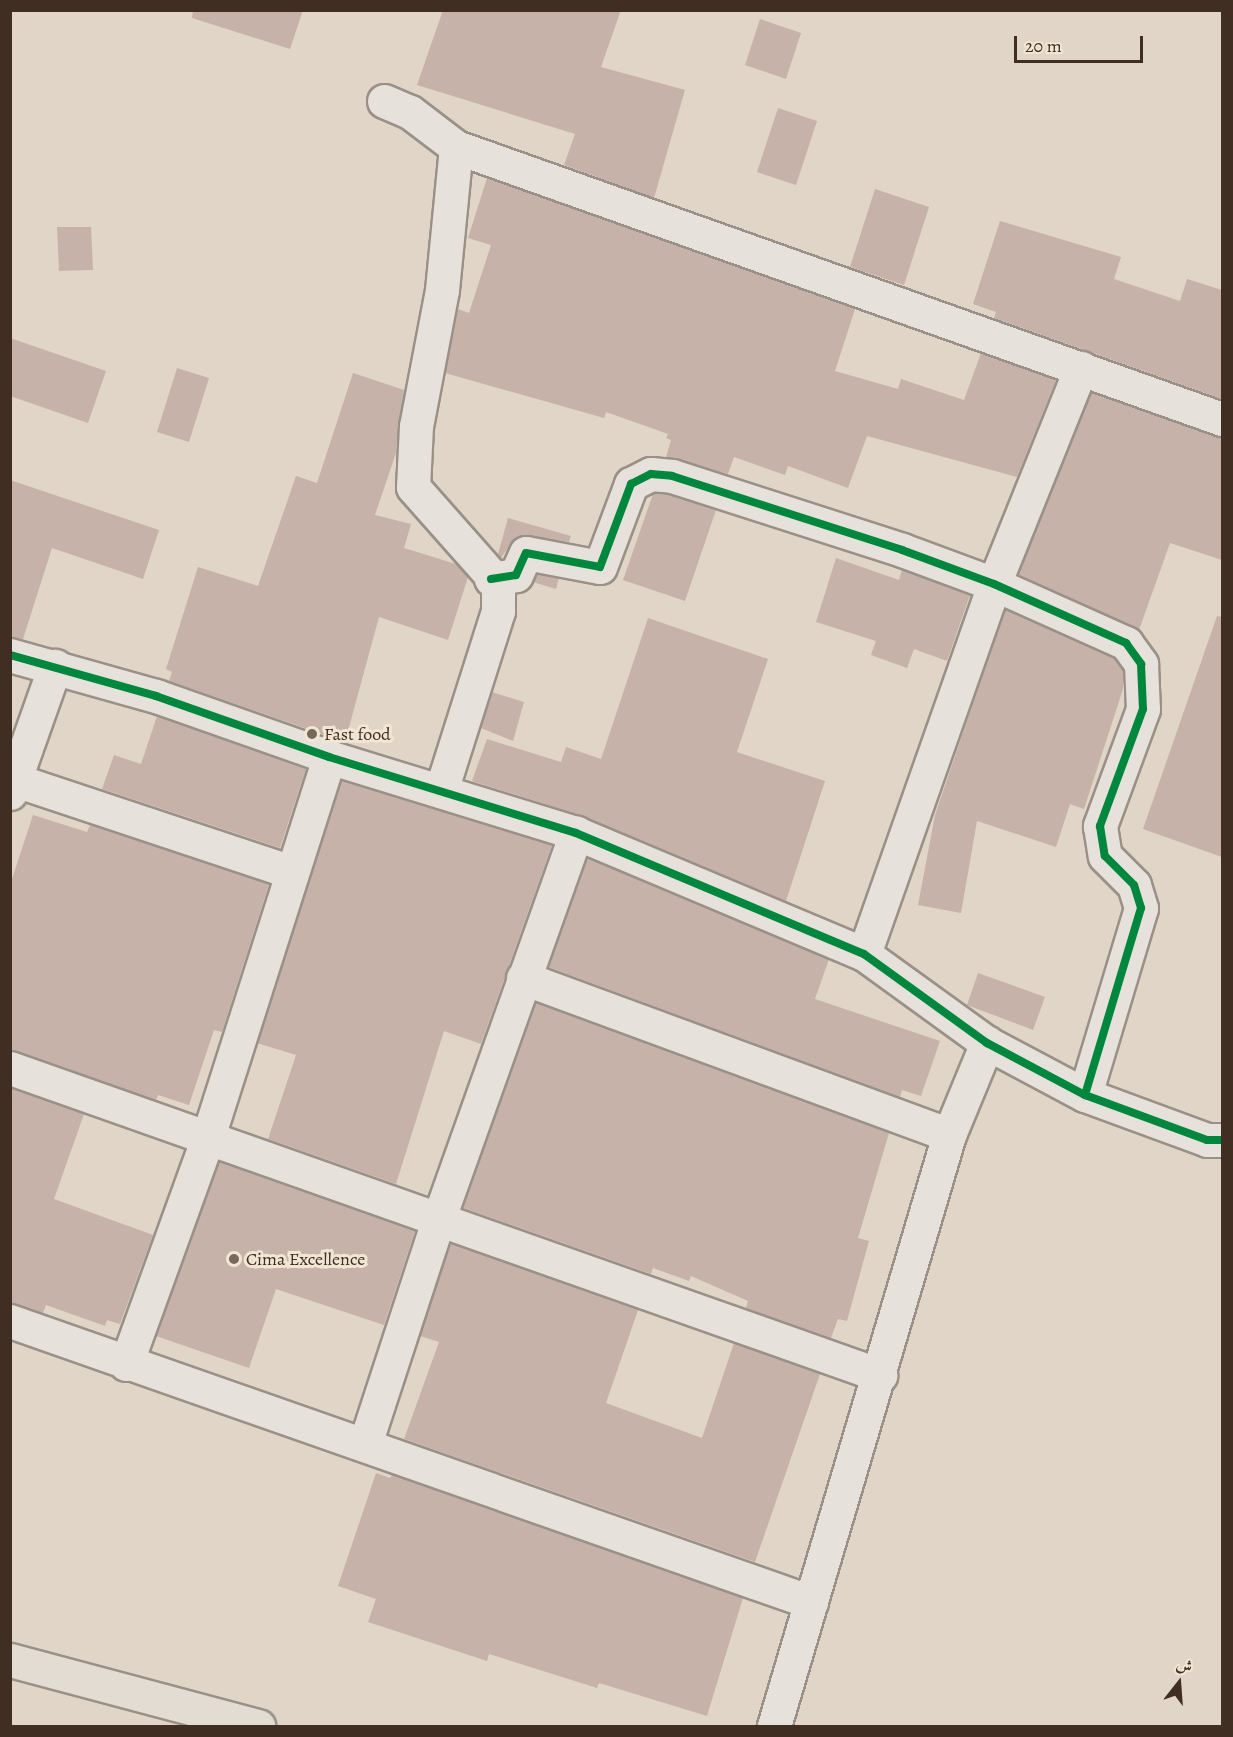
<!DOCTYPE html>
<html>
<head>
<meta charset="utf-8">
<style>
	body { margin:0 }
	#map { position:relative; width:1233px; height:1737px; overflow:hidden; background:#e0d5c6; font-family:Alegreya,Amiri,serif }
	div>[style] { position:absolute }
	.building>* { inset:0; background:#c6b2a9 }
	.roads { filter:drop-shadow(2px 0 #999187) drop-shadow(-2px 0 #999187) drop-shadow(0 2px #999187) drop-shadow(0 -2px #999187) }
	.minor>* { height:33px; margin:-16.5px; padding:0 16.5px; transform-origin:16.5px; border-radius:16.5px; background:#e6e1da }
	.highway>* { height:33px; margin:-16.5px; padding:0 16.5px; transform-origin:16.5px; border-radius:16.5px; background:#e2dcd3 }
	.cycleway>* { height:8px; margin:-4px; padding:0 4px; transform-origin:4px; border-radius:4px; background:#00873e }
	.dots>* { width:16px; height:16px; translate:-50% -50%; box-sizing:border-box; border:3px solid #f1e6d3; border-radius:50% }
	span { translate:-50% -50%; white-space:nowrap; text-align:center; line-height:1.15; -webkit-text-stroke:6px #f1e6d3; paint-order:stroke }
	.poi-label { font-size:18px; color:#402e23 }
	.left { translate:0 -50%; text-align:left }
	.frame { position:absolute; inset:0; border:12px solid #402e23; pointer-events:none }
	.north { position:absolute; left:1149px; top:1653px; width:60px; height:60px; -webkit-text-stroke:4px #f1e6d3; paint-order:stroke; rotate:17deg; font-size:16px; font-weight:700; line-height:24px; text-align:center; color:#402e23 }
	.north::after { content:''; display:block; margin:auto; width:21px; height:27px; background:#402e23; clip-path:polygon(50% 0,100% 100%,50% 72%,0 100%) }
	.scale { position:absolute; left:1014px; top:36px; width:129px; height:27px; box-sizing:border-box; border:3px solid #402e23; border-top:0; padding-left:8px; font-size:18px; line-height:21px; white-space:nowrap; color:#402e23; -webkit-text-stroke:4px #f1e6d3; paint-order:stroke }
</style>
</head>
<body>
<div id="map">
	<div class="building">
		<i style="clip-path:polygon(193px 10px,303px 10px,290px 49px,192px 18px)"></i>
		<i style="clip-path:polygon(443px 10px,621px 10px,601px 67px,685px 90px,654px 198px,564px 165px,575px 134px,417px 85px)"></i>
		<i style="clip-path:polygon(760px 19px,801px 33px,786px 79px,745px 65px)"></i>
		<i style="clip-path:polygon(778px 108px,817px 121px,796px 185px,757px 172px)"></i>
		<i style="clip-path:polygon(487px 178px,855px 309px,835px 371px,898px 389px,901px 379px,964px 400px,981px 353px,1056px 380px,1017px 477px,867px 436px,848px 488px,788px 466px,785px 475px,734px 457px,728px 474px,666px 457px,671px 440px,666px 438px,668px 434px,606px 412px,604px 418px,445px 373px,458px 309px,469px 313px,491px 245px,468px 238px)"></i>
		<i style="clip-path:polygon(875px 189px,929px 207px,904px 285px,850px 267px)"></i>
		<i style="clip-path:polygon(1000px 221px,1121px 257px,1114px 279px,1180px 301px,1187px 279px,1222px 290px,1222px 399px,994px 318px,996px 312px,973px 304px)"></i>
		<i style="clip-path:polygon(57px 227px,91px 227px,93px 270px,59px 271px)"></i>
		<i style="clip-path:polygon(10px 338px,106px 371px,88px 423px,10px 396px)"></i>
		<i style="clip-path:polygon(177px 368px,209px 378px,189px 442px,157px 432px)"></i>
		<i style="clip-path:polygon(353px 373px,404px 390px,396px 453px,375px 515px,411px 524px,404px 548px,456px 564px,468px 577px,448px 640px,379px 617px,345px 742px,169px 681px,172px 672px,166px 669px,198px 567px,258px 586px,296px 476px,317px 483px)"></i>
		<i style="clip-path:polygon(1091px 393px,1222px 437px,1222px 560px,1170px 543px,1139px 630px,1018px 574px)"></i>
		<i style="clip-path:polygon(10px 480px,159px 530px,143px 579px,52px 548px,23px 639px,10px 637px)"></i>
		<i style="clip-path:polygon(653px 494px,668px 494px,716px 510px,685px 601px,623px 580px)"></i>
		<i style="clip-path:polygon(508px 518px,571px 536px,569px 542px,522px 535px,514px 539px,501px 558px,498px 554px)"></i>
		<i style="clip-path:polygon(836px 558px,899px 580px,902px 570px,970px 595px,947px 661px,914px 649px,907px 668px,871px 655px,876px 641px,816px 622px)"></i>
		<i style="clip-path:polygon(537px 574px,559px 578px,556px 589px,533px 582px)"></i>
		<i style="clip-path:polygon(1005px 609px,1114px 658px,1123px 670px,1123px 689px,1084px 809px,1070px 804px,1056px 847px,977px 821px,961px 913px,918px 905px,935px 815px)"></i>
		<i style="clip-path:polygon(1217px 616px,1222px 617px,1222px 857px,1143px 829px)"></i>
		<i style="clip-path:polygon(648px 618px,768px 659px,737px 752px,825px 781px,786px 901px,583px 816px,472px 781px,487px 739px,561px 762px,566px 747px,601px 759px)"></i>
		<i style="clip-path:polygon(492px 692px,524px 702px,513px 741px,481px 728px)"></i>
		<i style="clip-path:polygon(157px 716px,306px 769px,280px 848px,102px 789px,114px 755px,141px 764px)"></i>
		<i style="clip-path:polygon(341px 780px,552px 845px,481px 1044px,444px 1031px,396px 1184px,268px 1139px,296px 1055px,257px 1043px)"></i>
		<i style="clip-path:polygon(33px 815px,87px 832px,90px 825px,269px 884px,222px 1032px,214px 1030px,189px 1105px,158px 1095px,156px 1100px,10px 1050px,10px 885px)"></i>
		<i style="clip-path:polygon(587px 858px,829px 959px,815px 999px,940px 1041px,921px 1096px,902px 1090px,900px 1097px,548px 967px)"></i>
		<i style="clip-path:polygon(978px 973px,1045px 997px,1033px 1030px,967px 1005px)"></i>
		<i style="clip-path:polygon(536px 1003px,889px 1133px,858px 1238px,869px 1241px,847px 1321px,838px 1319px,831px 1338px,746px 1308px,748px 1301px,691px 1276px,689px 1281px,653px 1268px,651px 1274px,463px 1208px)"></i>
		<i style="clip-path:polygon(10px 1088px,84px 1114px,54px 1199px,153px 1235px,120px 1324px,107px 1320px,105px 1326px,46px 1305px,43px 1313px,10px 1303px)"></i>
		<i style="clip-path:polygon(219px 1162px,415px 1231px,384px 1325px,276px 1289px,249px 1368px,156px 1336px)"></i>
		<i style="clip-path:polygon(450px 1243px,638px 1310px,606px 1403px,702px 1438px,734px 1343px,820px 1374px,755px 1562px,404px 1439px,439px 1342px,420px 1336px)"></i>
		<i style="clip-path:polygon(376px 1473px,390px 1478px,392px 1475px,743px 1598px,707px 1716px,599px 1683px,597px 1688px,489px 1654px,487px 1661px,368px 1622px,376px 1599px,338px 1586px)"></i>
	</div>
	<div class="roads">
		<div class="minor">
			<i style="left:384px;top:101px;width:28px;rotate:23deg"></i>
			<i style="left:410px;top:112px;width:58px;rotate:37.3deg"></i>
			<i style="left:456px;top:147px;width:144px;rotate:95.6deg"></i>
			<i style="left:442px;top:290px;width:138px;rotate:100.8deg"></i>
			<i style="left:416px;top:426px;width:61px;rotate:92.8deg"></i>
			<i style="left:413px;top:487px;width:128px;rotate:48.5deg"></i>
			<i style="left:498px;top:583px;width:28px;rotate:90deg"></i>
			<i style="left:498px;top:611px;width:189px;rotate:107.6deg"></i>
			<i style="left:456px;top:147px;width:813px;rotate:19.55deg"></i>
			<i style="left:491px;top:579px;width:25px;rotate:-9deg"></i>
			<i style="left:516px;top:575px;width:24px;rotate:-66deg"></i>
			<i style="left:526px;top:553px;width:75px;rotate:10.7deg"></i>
			<i style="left:600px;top:567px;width:89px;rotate:-69.5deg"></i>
			<i style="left:631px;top:484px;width:22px;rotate:-27deg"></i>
			<i style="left:651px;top:474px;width:21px;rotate:5deg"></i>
			<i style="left:672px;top:476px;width:242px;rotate:17.8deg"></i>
			<i style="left:902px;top:550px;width:98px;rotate:20.3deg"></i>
			<i style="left:994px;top:584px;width:145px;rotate:24.1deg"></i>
			<i style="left:1126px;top:643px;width:26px;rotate:54deg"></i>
			<i style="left:1141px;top:664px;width:45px;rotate:87.5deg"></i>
			<i style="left:1143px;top:709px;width:125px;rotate:110.2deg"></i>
			<i style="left:1100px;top:826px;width:30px;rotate:81deg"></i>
			<i style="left:1105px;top:856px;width:41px;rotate:45deg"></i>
			<i style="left:1134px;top:885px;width:24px;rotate:73deg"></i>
			<i style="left:1141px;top:908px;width:195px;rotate:106.7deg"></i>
			<i style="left:10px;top:655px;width:152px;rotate:15.7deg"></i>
			<i style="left:156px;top:696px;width:183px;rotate:19.4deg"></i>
			<i style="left:329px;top:757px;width:258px;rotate:17.1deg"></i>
			<i style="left:576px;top:833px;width:312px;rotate:22.8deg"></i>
			<i style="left:864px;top:954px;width:152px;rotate:35.9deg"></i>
			<i style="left:987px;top:1043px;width:111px;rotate:28deg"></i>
			<i style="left:1085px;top:1095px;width:130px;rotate:20.2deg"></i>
			<i style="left:1207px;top:1140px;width:15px"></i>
			<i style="left:15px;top:780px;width:292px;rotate:18.4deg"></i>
			<i style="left:10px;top:793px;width:135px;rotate:-70.5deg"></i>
			<i style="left:864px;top:954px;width:392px;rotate:-70.6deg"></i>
			<i style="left:994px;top:584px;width:233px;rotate:-68.1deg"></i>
			<i style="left:523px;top:978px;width:454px;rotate:20.2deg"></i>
			<i style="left:10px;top:1068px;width:923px;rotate:19.44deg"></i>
			<i style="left:10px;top:1321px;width:849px;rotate:19.33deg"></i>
			<i style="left:126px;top:1364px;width:238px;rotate:-70.1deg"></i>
			<i style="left:207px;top:1140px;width:402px;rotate:-72.3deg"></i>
			<i style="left:365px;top:1444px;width:238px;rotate:-71.9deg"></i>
			<i style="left:439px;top:1218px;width:409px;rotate:-70.4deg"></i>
			<i style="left:774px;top:1726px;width:616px;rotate:-73.51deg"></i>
			<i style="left:949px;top:1135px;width:100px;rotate:-67.6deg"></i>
		</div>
		<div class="highway">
			<i style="left:10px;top:1660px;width:257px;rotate:14.9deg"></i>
		</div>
	</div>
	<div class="cycleway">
		<i style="left:491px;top:579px;width:25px;rotate:-9deg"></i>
		<i style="left:516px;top:575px;width:24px;rotate:-66deg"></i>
		<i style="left:526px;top:553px;width:75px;rotate:10.7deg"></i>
		<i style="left:600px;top:567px;width:89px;rotate:-69.5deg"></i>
		<i style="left:631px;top:484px;width:22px;rotate:-27deg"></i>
		<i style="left:651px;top:474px;width:21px;rotate:5deg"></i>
		<i style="left:672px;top:476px;width:242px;rotate:17.8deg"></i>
		<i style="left:902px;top:550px;width:98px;rotate:20.3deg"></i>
		<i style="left:994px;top:584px;width:145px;rotate:24.1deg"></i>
		<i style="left:1126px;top:643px;width:26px;rotate:54deg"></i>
		<i style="left:1141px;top:664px;width:45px;rotate:87.5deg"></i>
		<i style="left:1143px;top:709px;width:125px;rotate:110.2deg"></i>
		<i style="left:1100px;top:826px;width:30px;rotate:81deg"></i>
		<i style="left:1105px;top:856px;width:41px;rotate:45deg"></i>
		<i style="left:1134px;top:885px;width:24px;rotate:73deg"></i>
		<i style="left:1141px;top:908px;width:195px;rotate:106.7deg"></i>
		<i style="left:10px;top:655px;width:152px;rotate:15.7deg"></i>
		<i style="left:156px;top:696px;width:183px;rotate:19.4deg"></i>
		<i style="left:329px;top:757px;width:258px;rotate:17.1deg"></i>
		<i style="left:576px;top:833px;width:312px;rotate:22.8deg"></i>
		<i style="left:864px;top:954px;width:152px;rotate:35.9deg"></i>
		<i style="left:987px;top:1043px;width:111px;rotate:28deg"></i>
		<i style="left:1085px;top:1095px;width:130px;rotate:20.2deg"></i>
		<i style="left:1207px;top:1140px;width:15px"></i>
	</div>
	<div class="dots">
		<i style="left:312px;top:734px;background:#78685c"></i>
		<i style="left:234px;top:1259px;background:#78685c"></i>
	</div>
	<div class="poi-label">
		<span class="left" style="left:324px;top:734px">Fast food</span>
		<span class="left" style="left:246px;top:1259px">Cima Excellence</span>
	</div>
	<div class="frame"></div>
	<div class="north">ش</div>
	<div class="scale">20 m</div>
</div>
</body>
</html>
